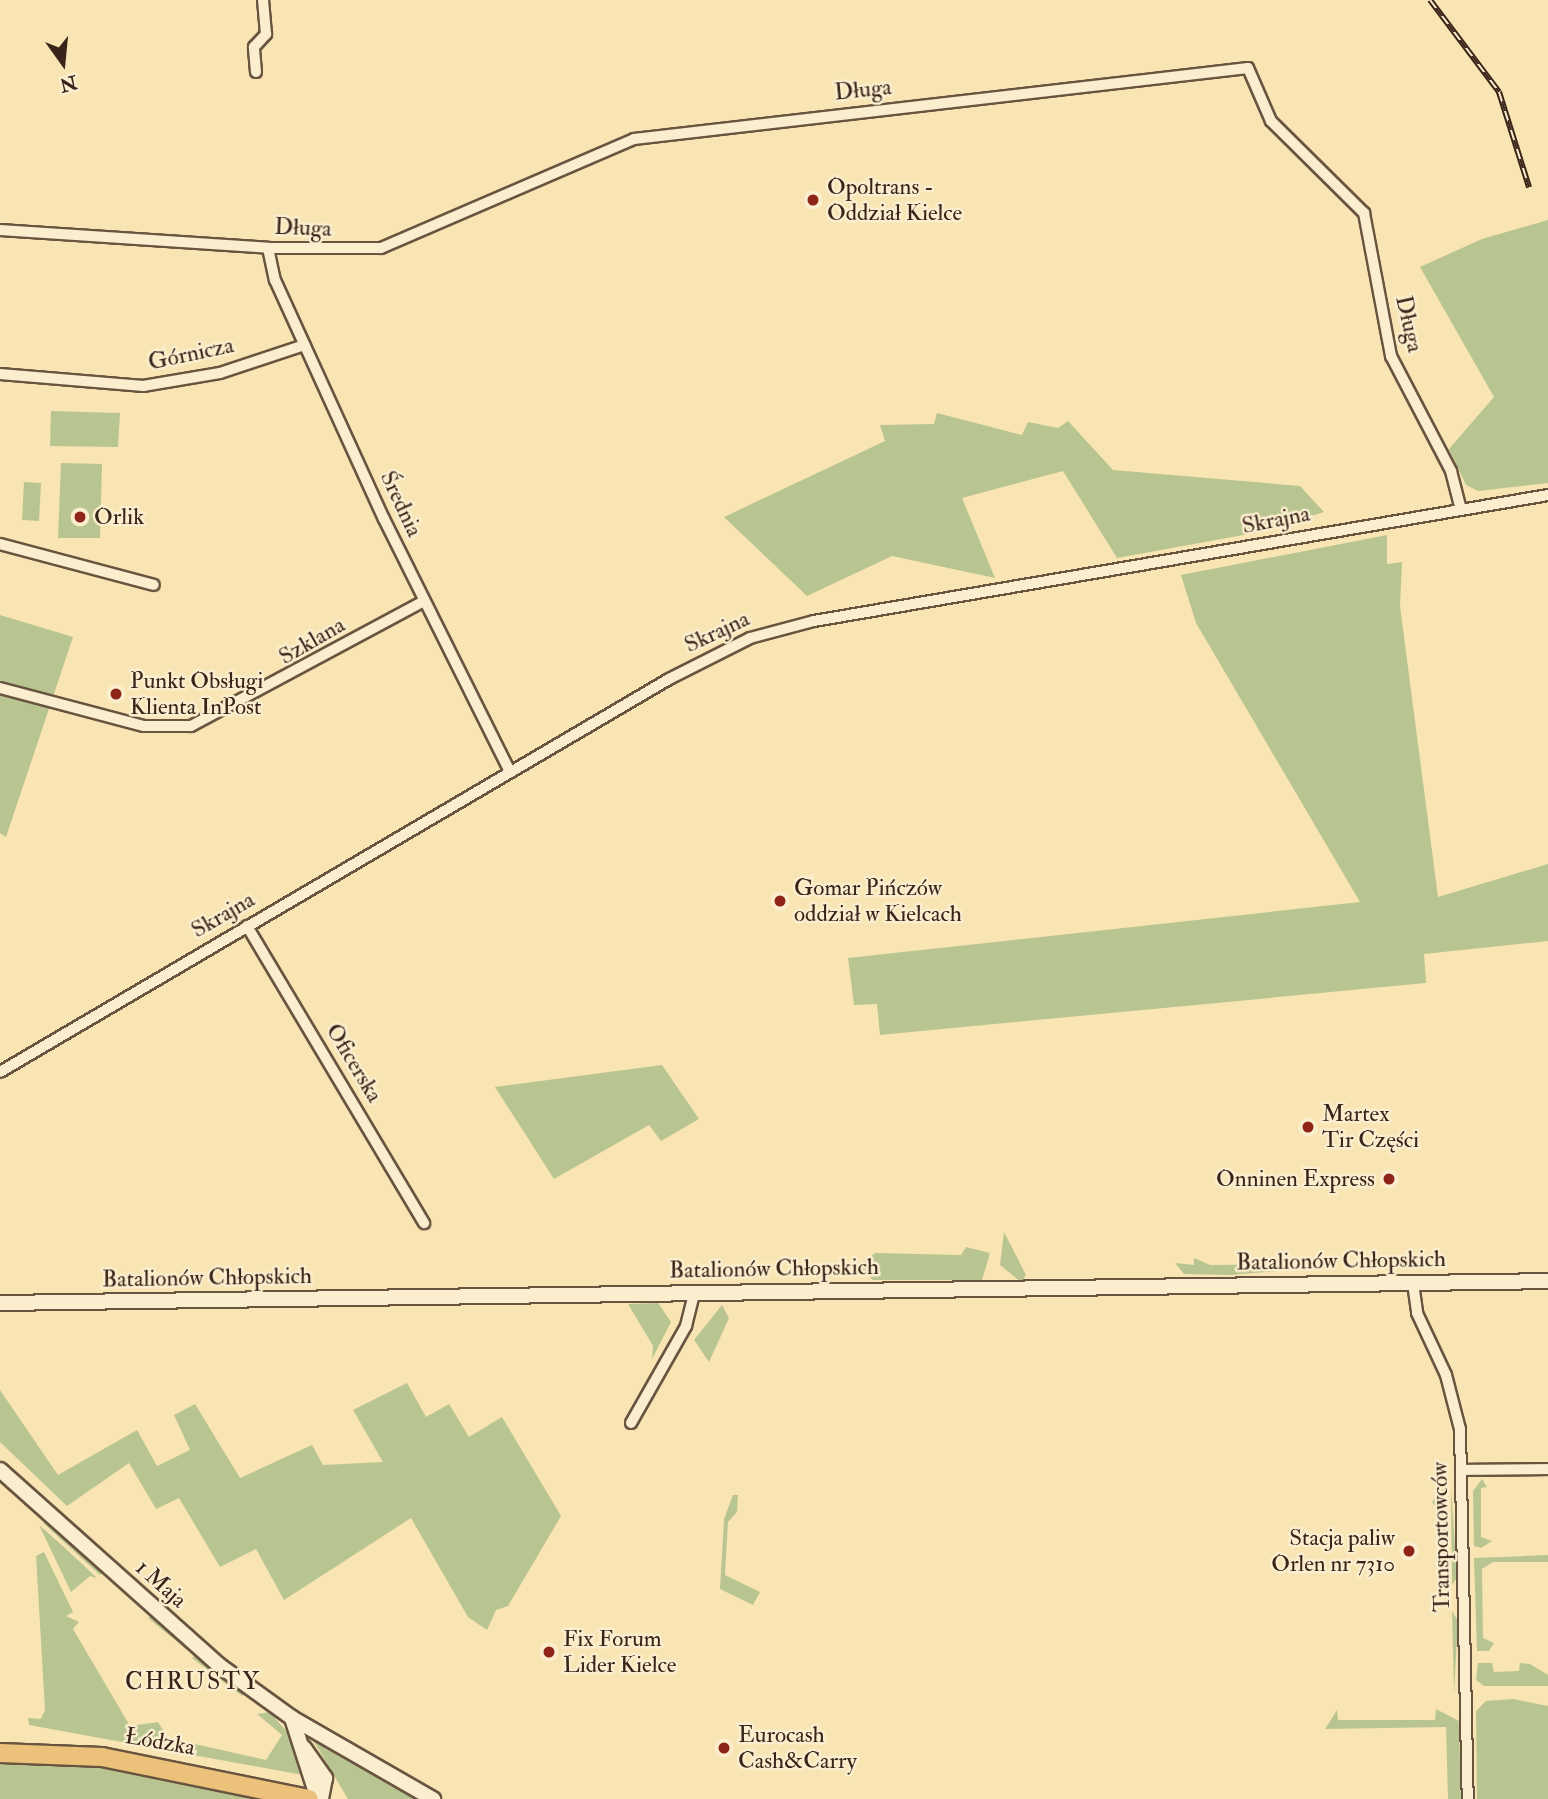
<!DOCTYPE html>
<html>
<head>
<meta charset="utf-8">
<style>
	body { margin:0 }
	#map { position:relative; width:1548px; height:1799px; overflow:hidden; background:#f8e5b3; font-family:"IM FELL Double Pica",serif }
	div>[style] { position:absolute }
	.green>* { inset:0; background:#b9c590 }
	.roads { filter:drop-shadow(2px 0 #695440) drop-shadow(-2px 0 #695440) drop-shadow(0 2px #695440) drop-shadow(0 -2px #695440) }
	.minor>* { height:10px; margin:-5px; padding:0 5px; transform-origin:5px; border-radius:5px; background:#faeece }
	.tertiary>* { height:14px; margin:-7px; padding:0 7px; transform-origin:7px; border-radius:7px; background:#faeece }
	.primary>* { height:18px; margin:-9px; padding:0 9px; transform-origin:9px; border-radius:9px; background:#ecc27a }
	.rail>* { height:6px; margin-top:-3px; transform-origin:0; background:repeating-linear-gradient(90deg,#faeece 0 10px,#39241a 0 20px); box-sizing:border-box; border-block:2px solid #39241a }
	.dots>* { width:19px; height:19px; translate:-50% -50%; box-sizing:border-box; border:4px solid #faeece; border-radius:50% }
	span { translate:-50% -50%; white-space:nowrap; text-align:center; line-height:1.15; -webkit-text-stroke:5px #faeece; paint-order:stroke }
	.street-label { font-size:23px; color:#39241a }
	.poi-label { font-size:23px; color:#39241a }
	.left { translate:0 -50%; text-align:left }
	.right { translate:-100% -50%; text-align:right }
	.neighbourhood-label { font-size:24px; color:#39241a; letter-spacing:2px }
	.north { position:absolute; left:28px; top:28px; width:70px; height:70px; -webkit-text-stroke:5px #faeece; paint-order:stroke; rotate:165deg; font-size:19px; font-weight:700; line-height:28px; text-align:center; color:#39241a }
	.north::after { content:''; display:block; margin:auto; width:24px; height:32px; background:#39241a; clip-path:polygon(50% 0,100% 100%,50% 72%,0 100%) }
</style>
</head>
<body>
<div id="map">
	<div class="green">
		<i style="clip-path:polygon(1548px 220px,1548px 483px,1478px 491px,1466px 485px,1449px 449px,1494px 397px,1420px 267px,1482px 239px)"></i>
		<i style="clip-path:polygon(51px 411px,120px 413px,118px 447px,50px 446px)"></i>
		<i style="clip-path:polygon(937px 413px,1022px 435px,1028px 422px,1058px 428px,1068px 421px,1113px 470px,1300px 486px,1324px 512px,1260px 532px,1117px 558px,1063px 471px,962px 498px,995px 578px,892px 556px,807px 596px,724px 517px,885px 441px,880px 425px,934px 424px)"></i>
		<i style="clip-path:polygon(61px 463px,102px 464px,100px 538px,58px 538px)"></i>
		<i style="clip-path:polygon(24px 482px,41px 483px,39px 521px,22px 520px)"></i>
		<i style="clip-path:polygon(1387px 535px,1387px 564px,1402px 562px,1400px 606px,1438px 897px,1548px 864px,1548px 941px,1424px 954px,1426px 983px,880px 1035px,877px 1004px,854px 1005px,848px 958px,1360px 902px,1196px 623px,1181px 575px)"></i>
		<i style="clip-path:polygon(0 615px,73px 637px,6px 837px,0 833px)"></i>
		<i style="clip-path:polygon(662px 1065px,699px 1119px,661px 1141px,649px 1125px,554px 1179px,495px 1087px)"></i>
		<i style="clip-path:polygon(1004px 1232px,1026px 1275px,1021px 1282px,1000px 1265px)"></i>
		<i style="clip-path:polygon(966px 1247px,990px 1253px,982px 1280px,873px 1280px,858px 1266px,875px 1253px,961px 1255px)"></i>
		<i style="clip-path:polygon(1194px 1258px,1210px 1265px,1319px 1264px,1319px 1258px,1328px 1258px,1328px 1267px,1230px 1275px,1184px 1274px,1175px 1263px,1194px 1265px)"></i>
		<i style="clip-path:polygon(658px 1303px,671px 1322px,652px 1359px,653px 1346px,628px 1304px)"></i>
		<i style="clip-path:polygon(722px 1305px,729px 1318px,709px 1362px,694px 1340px)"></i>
		<i style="clip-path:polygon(407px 1383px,426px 1417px,449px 1404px,469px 1437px,502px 1417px,561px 1516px,508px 1606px,496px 1610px,487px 1630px,468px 1617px,411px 1518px,284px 1600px,256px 1549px,220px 1567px,179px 1498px,156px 1509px,129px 1463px,67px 1506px,0 1442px,0 1390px,58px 1475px,137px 1430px,157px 1466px,190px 1450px,174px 1415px,195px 1404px,240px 1478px,312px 1445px,323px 1465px,383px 1462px,353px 1410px)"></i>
		<i style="clip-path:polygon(1482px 1479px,1487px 1487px,1481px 1488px,1481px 1537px,1492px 1541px,1481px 1548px,1474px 1546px,1473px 1491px)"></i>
		<i style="clip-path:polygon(1446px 1485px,1447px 1587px,1443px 1587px,1442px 1516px,1432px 1502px)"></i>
		<i style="clip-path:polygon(1451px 1487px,1457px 1578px,1452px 1585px)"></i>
		<i style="clip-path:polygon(733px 1495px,738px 1495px,737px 1512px,728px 1522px,725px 1575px,760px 1592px,753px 1605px,720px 1589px,724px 1519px)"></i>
		<i style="clip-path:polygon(42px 1522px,52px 1526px,102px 1573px,100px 1575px)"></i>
		<i style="clip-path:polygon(39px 1525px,65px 1548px,97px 1578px,90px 1576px,71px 1592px)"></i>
		<i style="clip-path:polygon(44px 1552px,73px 1612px,66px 1616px,79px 1622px,73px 1629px,130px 1726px,158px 1722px,168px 1738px,266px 1760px,282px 1735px,257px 1714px,270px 1712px,287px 1732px,303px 1775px,29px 1725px,28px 1718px,41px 1719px,45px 1710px,36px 1556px)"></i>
		<i style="clip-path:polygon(1548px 1555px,1548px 1562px,1493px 1562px,1482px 1569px,1483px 1638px,1494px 1643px,1489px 1651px,1477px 1651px,1474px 1558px)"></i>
		<i style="clip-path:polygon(1452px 1611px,1458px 1621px,1454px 1693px)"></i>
		<i style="clip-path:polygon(152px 1616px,186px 1647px,186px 1649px,148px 1618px)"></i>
		<i style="clip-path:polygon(196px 1655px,244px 1692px,242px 1696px,192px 1658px)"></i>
		<i style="clip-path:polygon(1478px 1663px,1492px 1663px,1494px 1672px,1519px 1671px,1520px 1663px,1530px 1664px,1548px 1675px,1548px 1686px,1484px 1686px,1476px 1680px)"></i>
		<i style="clip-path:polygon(1513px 1699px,1548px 1706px,1548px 1799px,1477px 1799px,1476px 1711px,1486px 1701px)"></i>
		<i style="clip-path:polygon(1436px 1709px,1459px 1721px,1461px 1799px,1448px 1799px,1446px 1727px,1325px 1729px,1337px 1710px,1338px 1720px,1435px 1720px)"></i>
		<i style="clip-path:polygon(310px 1735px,420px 1799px,348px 1799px)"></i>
		<i style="clip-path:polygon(0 1758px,80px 1763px,271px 1799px,0 1799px)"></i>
	</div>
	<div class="roads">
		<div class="minor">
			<i style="left:256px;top:72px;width:25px;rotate:-95deg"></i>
			<i style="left:254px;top:47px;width:18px;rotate:-47deg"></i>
			<i style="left:266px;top:34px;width:34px;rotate:-95deg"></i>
			<i style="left:0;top:230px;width:269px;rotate:3.8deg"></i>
			<i style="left:268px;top:248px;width:113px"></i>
			<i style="left:381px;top:248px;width:275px;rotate:-23.3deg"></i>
			<i style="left:634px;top:139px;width:618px;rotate:-6.6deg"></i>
			<i style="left:1248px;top:68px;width:58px;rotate:66.5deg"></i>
			<i style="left:1271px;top:121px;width:131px;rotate:44.7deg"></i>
			<i style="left:1364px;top:213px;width:146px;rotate:79.3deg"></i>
			<i style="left:1391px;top:356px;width:130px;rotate:62.4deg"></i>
			<i style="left:1451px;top:471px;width:40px;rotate:75.6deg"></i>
			<i style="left:268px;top:248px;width:33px;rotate:78deg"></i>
			<i style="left:275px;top:280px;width:263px;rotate:65.5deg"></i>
			<i style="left:384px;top:519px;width:283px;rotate:63.5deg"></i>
			<i style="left:0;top:374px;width:144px;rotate:4.8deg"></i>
			<i style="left:143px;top:386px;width:78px;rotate:-9.6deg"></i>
			<i style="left:220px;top:373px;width:89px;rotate:-18.4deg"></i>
			<i style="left:0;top:544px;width:159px;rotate:14.9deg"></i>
			<i style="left:0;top:688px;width:149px;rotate:14.8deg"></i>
			<i style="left:144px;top:726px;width:47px"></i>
			<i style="left:191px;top:726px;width:264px;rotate:-28.2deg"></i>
			<i style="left:247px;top:926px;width:346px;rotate:59.2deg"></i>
			<i style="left:0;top:1072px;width:776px;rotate:-30.43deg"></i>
			<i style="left:669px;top:679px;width:91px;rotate:-26.8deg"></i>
			<i style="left:750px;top:638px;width:66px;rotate:-14.9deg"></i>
			<i style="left:814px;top:621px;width:745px;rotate:-9.74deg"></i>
			<i style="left:1413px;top:1283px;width:30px;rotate:82deg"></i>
			<i style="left:1417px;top:1313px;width:68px;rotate:64.9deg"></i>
			<i style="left:1446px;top:1375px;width:56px;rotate:75.5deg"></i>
			<i style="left:1460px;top:1429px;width:370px;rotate:88.8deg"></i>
			<i style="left:631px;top:1423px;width:112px;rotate:-60.4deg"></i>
			<i style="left:686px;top:1326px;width:34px;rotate:-76deg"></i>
			<i style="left:1461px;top:1470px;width:87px;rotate:-0.7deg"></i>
		</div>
		<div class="tertiary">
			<i style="left:0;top:1303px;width:1548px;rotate:-0.81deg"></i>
			<i style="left:0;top:1470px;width:295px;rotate:41.7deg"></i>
			<i style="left:220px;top:1666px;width:89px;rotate:35.8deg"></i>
			<i style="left:292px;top:1718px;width:163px;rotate:29.9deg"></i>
			<i style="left:292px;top:1718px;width:85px;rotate:72.2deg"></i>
			<i style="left:304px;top:1748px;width:37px;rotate:55deg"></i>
			<i style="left:325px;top:1778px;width:21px;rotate:101deg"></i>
		</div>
		<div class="primary">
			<i style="left:0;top:1753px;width:102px;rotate:2.2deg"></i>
			<i style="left:102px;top:1757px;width:211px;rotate:11.5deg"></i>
		</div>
	</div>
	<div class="rail">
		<i style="left:1430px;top:0;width:115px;rotate:53.1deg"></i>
		<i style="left:1499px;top:92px;width:100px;rotate:72.5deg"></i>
	</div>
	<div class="dots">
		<i style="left:813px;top:200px;background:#8f2418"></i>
		<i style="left:80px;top:517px;background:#8f2418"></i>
		<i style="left:116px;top:694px;background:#8f2418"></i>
		<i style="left:780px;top:901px;background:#8f2418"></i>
		<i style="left:1308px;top:1127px;background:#8f2418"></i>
		<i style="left:1389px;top:1179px;background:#8f2418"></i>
		<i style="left:1409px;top:1551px;background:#8f2418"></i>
		<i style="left:549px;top:1652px;background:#8f2418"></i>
		<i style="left:724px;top:1748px;background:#8f2418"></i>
	</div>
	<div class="street-label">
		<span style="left:863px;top:90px;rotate:-6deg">Długa</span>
		<span style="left:303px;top:228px;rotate:2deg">Długa</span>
		<span style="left:1409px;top:324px;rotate:77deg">Długa</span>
		<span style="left:191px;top:354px;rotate:-12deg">Górnicza</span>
		<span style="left:401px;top:504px;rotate:65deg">Średnia</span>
		<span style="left:1276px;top:520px;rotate:-11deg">Skrajna</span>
		<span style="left:717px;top:632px;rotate:-25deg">Skrajna</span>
		<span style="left:312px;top:641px;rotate:-30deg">Szklana</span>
		<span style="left:223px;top:915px;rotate:-30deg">Skrajna</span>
		<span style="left:354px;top:1063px;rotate:59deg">Oficerska</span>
		<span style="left:1341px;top:1261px;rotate:-1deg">Batalionów Chłopskich</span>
		<span style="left:774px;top:1269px;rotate:-1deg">Batalionów Chłopskich</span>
		<span style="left:207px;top:1278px;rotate:-1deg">Batalionów Chłopskich</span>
		<span style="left:1441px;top:1537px;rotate:-91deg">Transportowców</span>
		<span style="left:161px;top:1584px;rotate:42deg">1 Maja</span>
		<span style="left:160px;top:1742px;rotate:10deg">Łódzka</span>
	</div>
	<div class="poi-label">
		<span class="left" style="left:827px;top:200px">Opoltrans -<br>Oddział Kielce</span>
		<span class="left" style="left:94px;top:517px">Orlik</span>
		<span class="left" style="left:130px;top:694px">Punkt Obsługi<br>Klienta InPost</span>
		<span class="left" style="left:794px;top:901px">Gomar Pińczów<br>oddział w Kielcach</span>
		<span class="left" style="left:1322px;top:1127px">Martex<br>Tir Części</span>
		<span class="right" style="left:1375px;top:1179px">Onninen Express</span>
		<span class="right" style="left:1395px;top:1551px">Stacja paliw<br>Orlen nr 7310</span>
		<span class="left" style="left:563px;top:1652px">Fix Forum<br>Lider Kielce</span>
		<span class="left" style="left:738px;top:1748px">Eurocash<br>Cash&amp;Carry</span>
	</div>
	<div class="neighbourhood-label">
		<span style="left:193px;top:1682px">CHRUSTY</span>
	</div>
	<div class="north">N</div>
</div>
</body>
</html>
